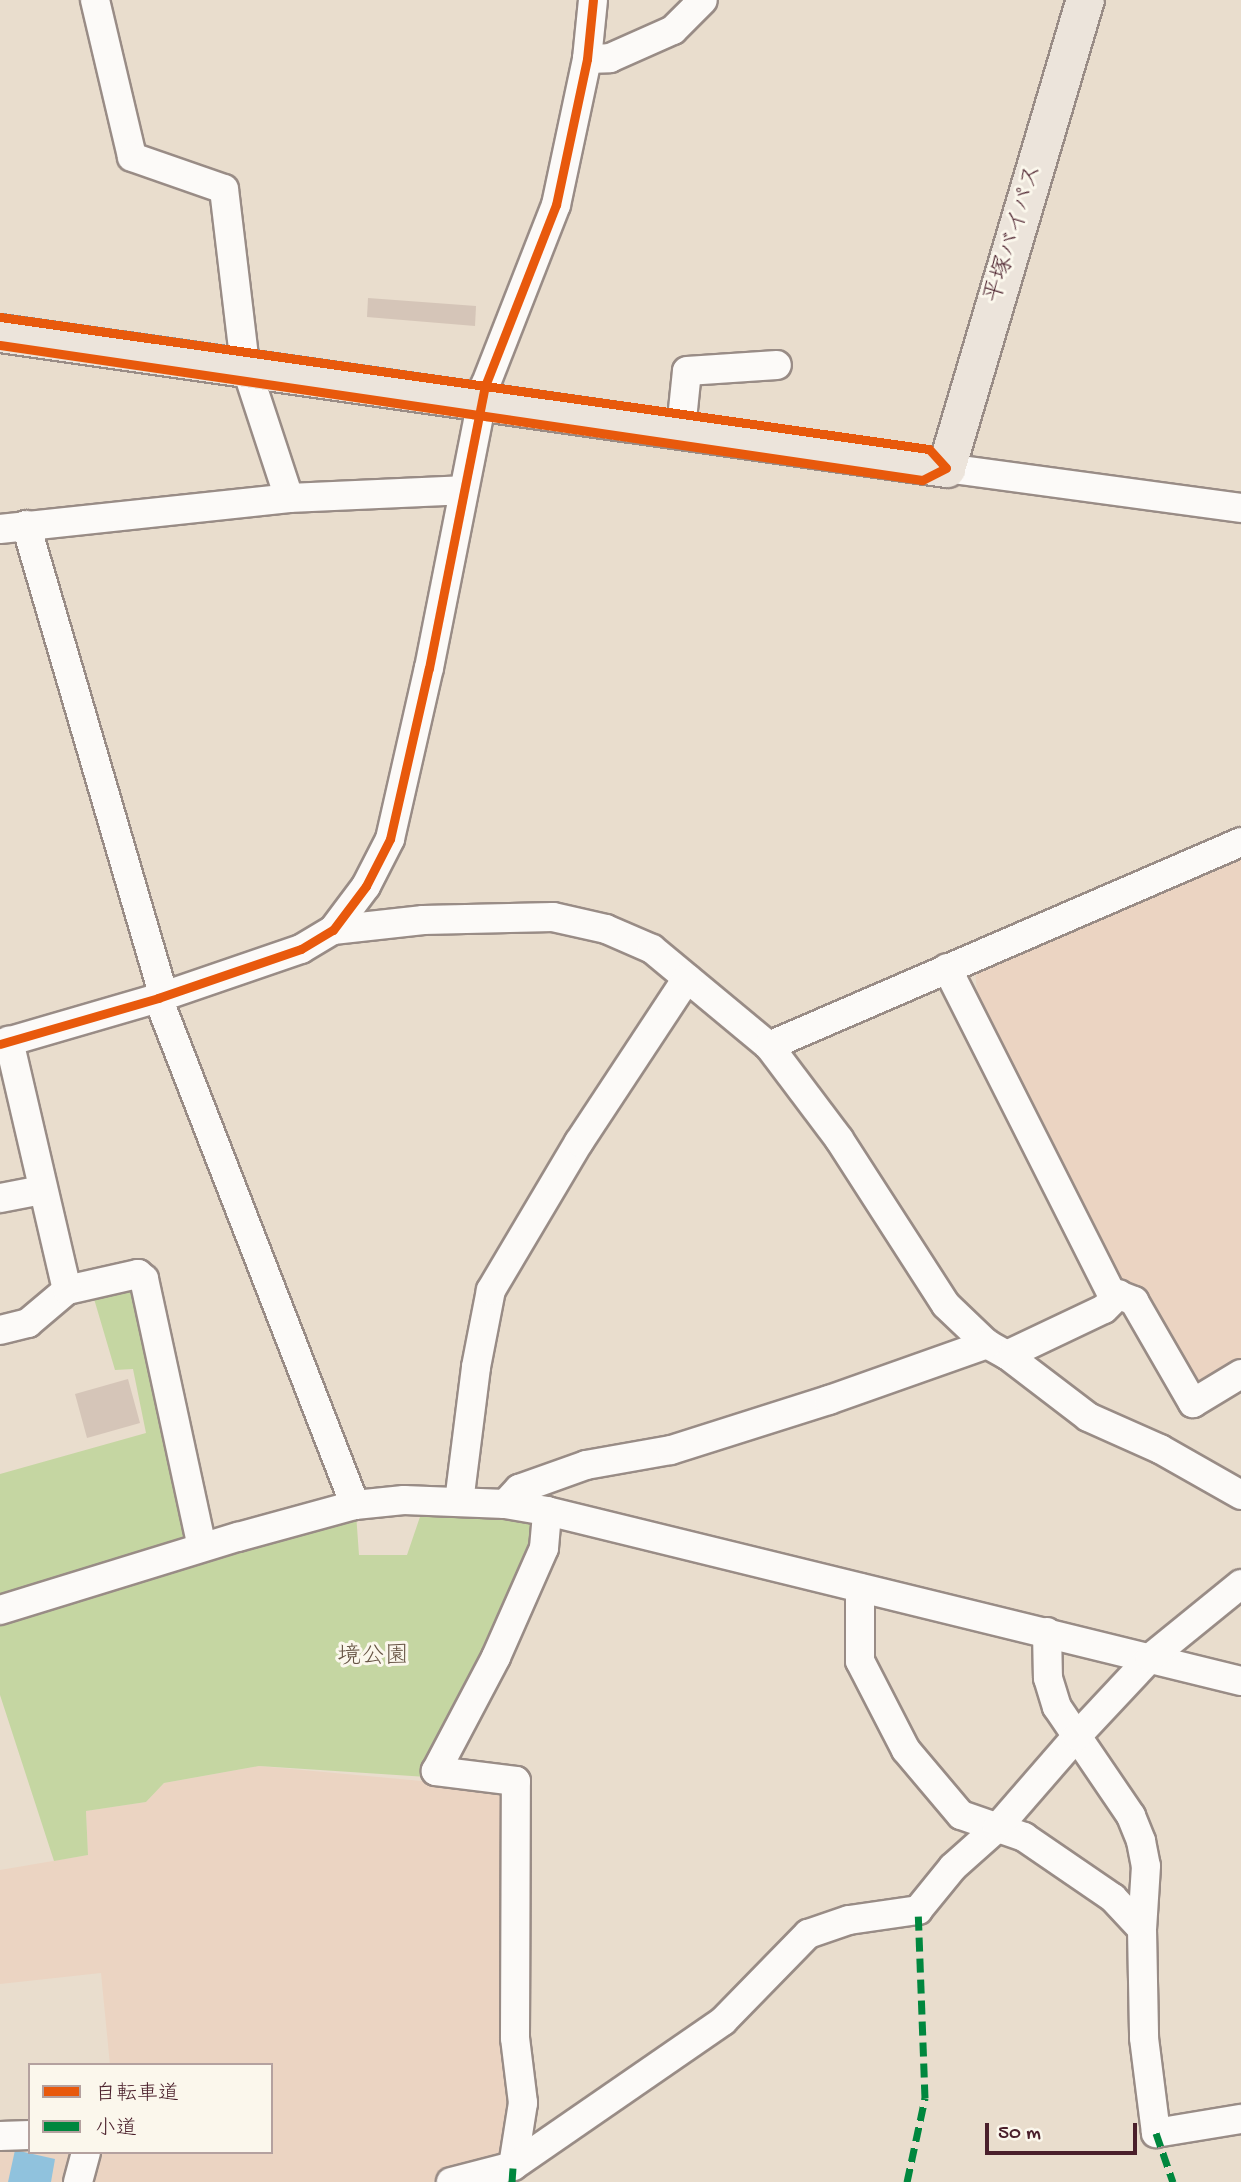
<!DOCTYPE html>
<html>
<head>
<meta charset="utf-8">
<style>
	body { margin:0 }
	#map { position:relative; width:1241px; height:2182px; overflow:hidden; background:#e9ddcd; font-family:"Gochi Hand","Klee One",sans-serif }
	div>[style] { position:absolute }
	.built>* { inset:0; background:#ebd4c2 }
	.green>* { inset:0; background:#c5d6a2 }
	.water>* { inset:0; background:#90c2dd }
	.building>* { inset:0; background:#d5c5b8 }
	.roads { filter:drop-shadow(2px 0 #998c86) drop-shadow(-2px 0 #998c86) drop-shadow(0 2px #998c86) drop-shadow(0 -2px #998c86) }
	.minor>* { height:28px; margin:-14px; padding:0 14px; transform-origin:14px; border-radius:14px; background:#fcfaf8 }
	.major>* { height:37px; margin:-18.5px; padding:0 18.5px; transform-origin:18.5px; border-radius:18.5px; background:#ece4db }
	.quiet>* { height:7px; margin-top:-3.5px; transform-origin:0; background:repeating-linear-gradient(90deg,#00873e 0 14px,transparent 0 21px) }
	.cycleway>* { height:9px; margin:-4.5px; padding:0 4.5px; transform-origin:4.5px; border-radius:4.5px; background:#e8590c }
	span { translate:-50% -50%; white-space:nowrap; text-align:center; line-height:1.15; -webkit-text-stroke:6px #fbf7ec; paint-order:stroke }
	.street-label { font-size:24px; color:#4a1f2b }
	.park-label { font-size:24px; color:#665444 }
	.legend { position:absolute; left:28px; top:2063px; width:245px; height:91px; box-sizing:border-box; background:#fbf7ec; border:2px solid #b4a19f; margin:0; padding:9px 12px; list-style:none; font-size:21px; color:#4a1f2b }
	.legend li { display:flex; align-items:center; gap:14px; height:35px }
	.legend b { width:35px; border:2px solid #b4a19f }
	.scale { position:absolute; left:985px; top:2123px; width:152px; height:32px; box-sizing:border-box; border:4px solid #4a1f2b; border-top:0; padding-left:9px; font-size:21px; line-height:24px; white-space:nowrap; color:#4a1f2b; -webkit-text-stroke:5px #fbf7ec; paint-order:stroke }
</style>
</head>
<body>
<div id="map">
	<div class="built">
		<i style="clip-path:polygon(1241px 848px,1241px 1367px,1197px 1393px,1112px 1277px,978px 1008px,975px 968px)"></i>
		<i style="clip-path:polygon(259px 1766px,508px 1789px,514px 2102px,505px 2158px,432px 2182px,86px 2182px,94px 2152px,271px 2152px,271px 2065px,110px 2065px,101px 1973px,0 1984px,0 1870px,88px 1855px,86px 1811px,146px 1802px,164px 1783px)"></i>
		<i style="clip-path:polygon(0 2146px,30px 2146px,30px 2152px,79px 2152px,71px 2182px,0 2182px)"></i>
	</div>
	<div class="green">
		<i style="clip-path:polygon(137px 1280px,196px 1537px,0 1600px,0 1474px,146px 1433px,133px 1369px,115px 1370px,92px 1292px)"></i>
		<i style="clip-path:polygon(423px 1508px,532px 1518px,534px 1551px,427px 1777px,259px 1766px,164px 1783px,146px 1802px,86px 1811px,88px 1855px,54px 1861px,0 1695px,0 1623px,356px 1513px,359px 1555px,407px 1555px)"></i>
	</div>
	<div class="water">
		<i style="clip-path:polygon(15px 2150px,55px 2159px,51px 2182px,8px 2182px)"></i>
	</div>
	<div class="building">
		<i style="clip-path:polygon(368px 298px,476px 306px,475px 326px,367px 317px)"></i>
		<i style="clip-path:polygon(128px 1379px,140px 1423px,87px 1438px,75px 1394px)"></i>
	</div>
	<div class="roads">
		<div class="minor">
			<i style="left:95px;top:0;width:161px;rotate:76.7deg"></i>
			<i style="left:132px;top:157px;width:97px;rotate:19.2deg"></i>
			<i style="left:224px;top:189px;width:176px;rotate:83.2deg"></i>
			<i style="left:245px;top:364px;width:141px;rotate:71.8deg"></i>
			<i style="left:587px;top:59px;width:23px;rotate:-2deg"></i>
			<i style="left:610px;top:58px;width:69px;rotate:-24deg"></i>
			<i style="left:673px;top:30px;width:42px;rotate:-45deg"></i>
			<i style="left:681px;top:429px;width:58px;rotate:-84.1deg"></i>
			<i style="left:687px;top:371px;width:90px;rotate:-3.8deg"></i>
			<i style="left:946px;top:468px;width:298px;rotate:7.7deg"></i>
			<i style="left:26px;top:525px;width:491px;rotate:73.7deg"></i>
			<i style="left:0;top:529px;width:291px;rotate:-6.1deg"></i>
			<i style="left:289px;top:498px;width:173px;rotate:-2.6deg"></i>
			<i style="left:333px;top:930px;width:91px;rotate:-6.3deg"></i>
			<i style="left:423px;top:920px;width:130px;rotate:-1.3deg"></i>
			<i style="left:553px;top:917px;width:54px;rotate:12.8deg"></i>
			<i style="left:606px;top:929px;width:50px;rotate:23.5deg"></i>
			<i style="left:652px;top:949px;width:152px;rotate:39.7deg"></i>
			<i style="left:769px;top:1046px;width:116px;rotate:53deg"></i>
			<i style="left:839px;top:1139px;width:197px;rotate:57.2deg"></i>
			<i style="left:946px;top:1305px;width:57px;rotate:43.6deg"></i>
			<i style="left:987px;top:1344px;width:23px;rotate:29deg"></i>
			<i style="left:1007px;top:1355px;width:102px;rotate:37.4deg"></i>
			<i style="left:1088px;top:1417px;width:79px;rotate:24deg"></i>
			<i style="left:1160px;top:1449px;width:93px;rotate:29.6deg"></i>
			<i style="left:947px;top:968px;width:363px;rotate:63.2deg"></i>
			<i style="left:1111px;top:1292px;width:25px;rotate:21deg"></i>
			<i style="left:1134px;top:1301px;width:118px;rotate:60deg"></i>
			<i style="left:1193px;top:1403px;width:56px;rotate:-31.1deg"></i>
			<i style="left:158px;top:998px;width:544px;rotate:68.77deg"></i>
			<i style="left:0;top:1044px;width:165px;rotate:-16.2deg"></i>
			<i style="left:158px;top:998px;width:151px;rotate:-18.9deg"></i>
			<i style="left:301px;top:949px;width:37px;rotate:-31deg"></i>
			<i style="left:333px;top:930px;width:55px;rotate:-53.1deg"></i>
			<i style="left:366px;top:886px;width:53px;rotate:-62.9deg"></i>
			<i style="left:390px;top:839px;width:175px;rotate:-77.2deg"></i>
			<i style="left:429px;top:668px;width:288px;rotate:-78.8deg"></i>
			<i style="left:485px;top:386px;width:194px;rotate:-68.6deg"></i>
			<i style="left:556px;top:205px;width:149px;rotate:-78deg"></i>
			<i style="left:587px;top:59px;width:59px;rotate:-84.2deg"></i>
			<i style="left:769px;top:1046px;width:514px;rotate:-23.37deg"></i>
			<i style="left:0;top:1198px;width:43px;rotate:-10.8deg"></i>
			<i style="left:67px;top:1290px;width:73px;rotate:-12.7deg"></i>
			<i style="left:138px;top:1274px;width:8px;rotate:40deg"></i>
			<i style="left:144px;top:1279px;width:274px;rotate:77.8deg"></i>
			<i style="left:0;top:1330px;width:29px;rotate:-14deg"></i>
			<i style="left:28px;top:1323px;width:51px;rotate:-40.2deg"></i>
			<i style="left:67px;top:1290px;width:256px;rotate:-103.1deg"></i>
			<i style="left:1007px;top:1355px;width:107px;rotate:-25.4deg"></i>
			<i style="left:1104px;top:1309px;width:21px;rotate:-45deg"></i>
			<i style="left:459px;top:1502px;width:136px;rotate:-82.8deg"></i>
			<i style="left:476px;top:1367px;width:78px;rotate:-79deg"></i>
			<i style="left:491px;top:1290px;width:172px;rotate:-59.3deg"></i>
			<i style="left:579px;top:1142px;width:196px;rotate:-56.6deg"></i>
			<i style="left:505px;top:1504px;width:21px;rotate:-47deg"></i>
			<i style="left:519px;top:1489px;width:71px;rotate:-19.7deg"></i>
			<i style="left:586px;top:1465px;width:86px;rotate:-10deg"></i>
			<i style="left:671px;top:1450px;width:166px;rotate:-17.6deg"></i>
			<i style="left:829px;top:1400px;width:168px;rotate:-19.5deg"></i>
			<i style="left:860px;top:1588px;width:73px;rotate:90deg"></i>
			<i style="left:860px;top:1661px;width:100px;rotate:62.7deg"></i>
			<i style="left:906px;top:1750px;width:85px;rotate:49.8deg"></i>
			<i style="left:961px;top:1815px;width:67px;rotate:19.2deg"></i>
			<i style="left:1024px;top:1837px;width:108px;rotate:34.4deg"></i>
			<i style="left:1113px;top:1898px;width:42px;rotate:46.9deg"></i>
			<i style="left:0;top:1610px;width:249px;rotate:-17.1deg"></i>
			<i style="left:238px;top:1537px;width:121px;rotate:-15.3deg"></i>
			<i style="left:355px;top:1505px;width:49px;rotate:-5.8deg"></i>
			<i style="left:404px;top:1500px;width:101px;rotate:2.3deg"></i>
			<i style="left:505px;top:1504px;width:43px;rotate:9.5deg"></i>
			<i style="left:547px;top:1511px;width:715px;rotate:13.76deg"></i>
			<i style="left:1047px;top:1632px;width:46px;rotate:88.8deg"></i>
			<i style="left:1048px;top:1678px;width:30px;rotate:73deg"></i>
			<i style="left:1057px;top:1707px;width:132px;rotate:55.8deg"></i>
			<i style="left:1131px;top:1816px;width:27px;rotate:68deg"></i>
			<i style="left:1141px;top:1841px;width:25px;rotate:79deg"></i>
			<i style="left:1146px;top:1866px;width:63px;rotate:93.6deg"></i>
			<i style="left:1142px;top:1929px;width:109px;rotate:88.9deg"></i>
			<i style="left:1144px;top:2038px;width:96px;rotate:82.8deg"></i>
			<i style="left:1156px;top:2133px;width:86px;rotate:-9.4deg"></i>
			<i style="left:0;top:2136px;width:30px;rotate:-2deg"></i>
			<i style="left:513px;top:2166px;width:64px;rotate:-81deg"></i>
			<i style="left:523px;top:2103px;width:65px;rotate:-97deg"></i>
			<i style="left:515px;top:2038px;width:257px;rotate:-89.8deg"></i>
			<i style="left:516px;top:1781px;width:81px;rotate:-172.9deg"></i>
			<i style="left:436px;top:1771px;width:129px;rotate:-62.2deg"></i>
			<i style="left:496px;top:1657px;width:119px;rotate:-66.2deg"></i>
			<i style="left:544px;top:1548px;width:37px;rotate:-85deg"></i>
			<i style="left:78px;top:2182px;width:31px;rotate:-75deg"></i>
			<i style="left:451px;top:2182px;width:64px;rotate:-14.5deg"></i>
			<i style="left:513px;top:2166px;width:255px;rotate:-34.6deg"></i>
			<i style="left:723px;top:2021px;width:122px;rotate:-45.7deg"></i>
			<i style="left:808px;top:1934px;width:43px;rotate:-18.9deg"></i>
			<i style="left:849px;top:1920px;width:70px;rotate:-8.2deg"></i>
			<i style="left:918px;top:1910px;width:55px;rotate:-50.9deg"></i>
			<i style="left:953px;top:1867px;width:59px;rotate:-41.6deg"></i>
			<i style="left:997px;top:1828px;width:122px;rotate:-49deg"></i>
			<i style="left:1077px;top:1736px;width:107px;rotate:-46.9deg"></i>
			<i style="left:1150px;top:1658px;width:117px;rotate:-39.1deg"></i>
		</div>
		<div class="major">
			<i style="left:0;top:333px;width:956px;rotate:8.12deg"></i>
			<i style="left:946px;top:468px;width:488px;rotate:-73.5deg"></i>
		</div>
	</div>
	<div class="quiet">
		<i style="left:1156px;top:2133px;width:52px;rotate:70.9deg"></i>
		<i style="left:512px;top:2182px;width:16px;rotate:-86deg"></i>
		<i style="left:907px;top:2182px;width:86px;rotate:-77.9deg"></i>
		<i style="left:925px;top:2098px;width:188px;rotate:-92.1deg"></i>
	</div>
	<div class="cycleway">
		<i style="left:0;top:317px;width:938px;rotate:8.09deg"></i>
		<i style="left:929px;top:449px;width:25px;rotate:48deg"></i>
		<i style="left:946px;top:468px;width:27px;rotate:153deg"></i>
		<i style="left:922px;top:480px;width:932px;rotate:-171.67deg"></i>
		<i style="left:0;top:1044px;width:165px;rotate:-16.2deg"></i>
		<i style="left:158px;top:998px;width:151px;rotate:-18.9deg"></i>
		<i style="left:301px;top:949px;width:37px;rotate:-31deg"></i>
		<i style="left:333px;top:930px;width:55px;rotate:-53.1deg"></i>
		<i style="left:366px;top:886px;width:53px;rotate:-62.9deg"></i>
		<i style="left:390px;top:839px;width:175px;rotate:-77.2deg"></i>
		<i style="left:429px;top:668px;width:288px;rotate:-78.8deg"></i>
		<i style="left:485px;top:386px;width:194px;rotate:-68.6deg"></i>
		<i style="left:556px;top:205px;width:149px;rotate:-78deg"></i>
		<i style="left:587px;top:59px;width:59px;rotate:-84.2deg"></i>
	</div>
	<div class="street-label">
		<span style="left:1015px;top:234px;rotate:-73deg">平塚バイパス</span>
	</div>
	<div class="park-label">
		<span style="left:373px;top:1658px">境公園</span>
	</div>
	<ul class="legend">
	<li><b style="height:9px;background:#e8590c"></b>自転車道</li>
	<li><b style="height:9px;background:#00873e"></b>小道</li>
	</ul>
	<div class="scale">50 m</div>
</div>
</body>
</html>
